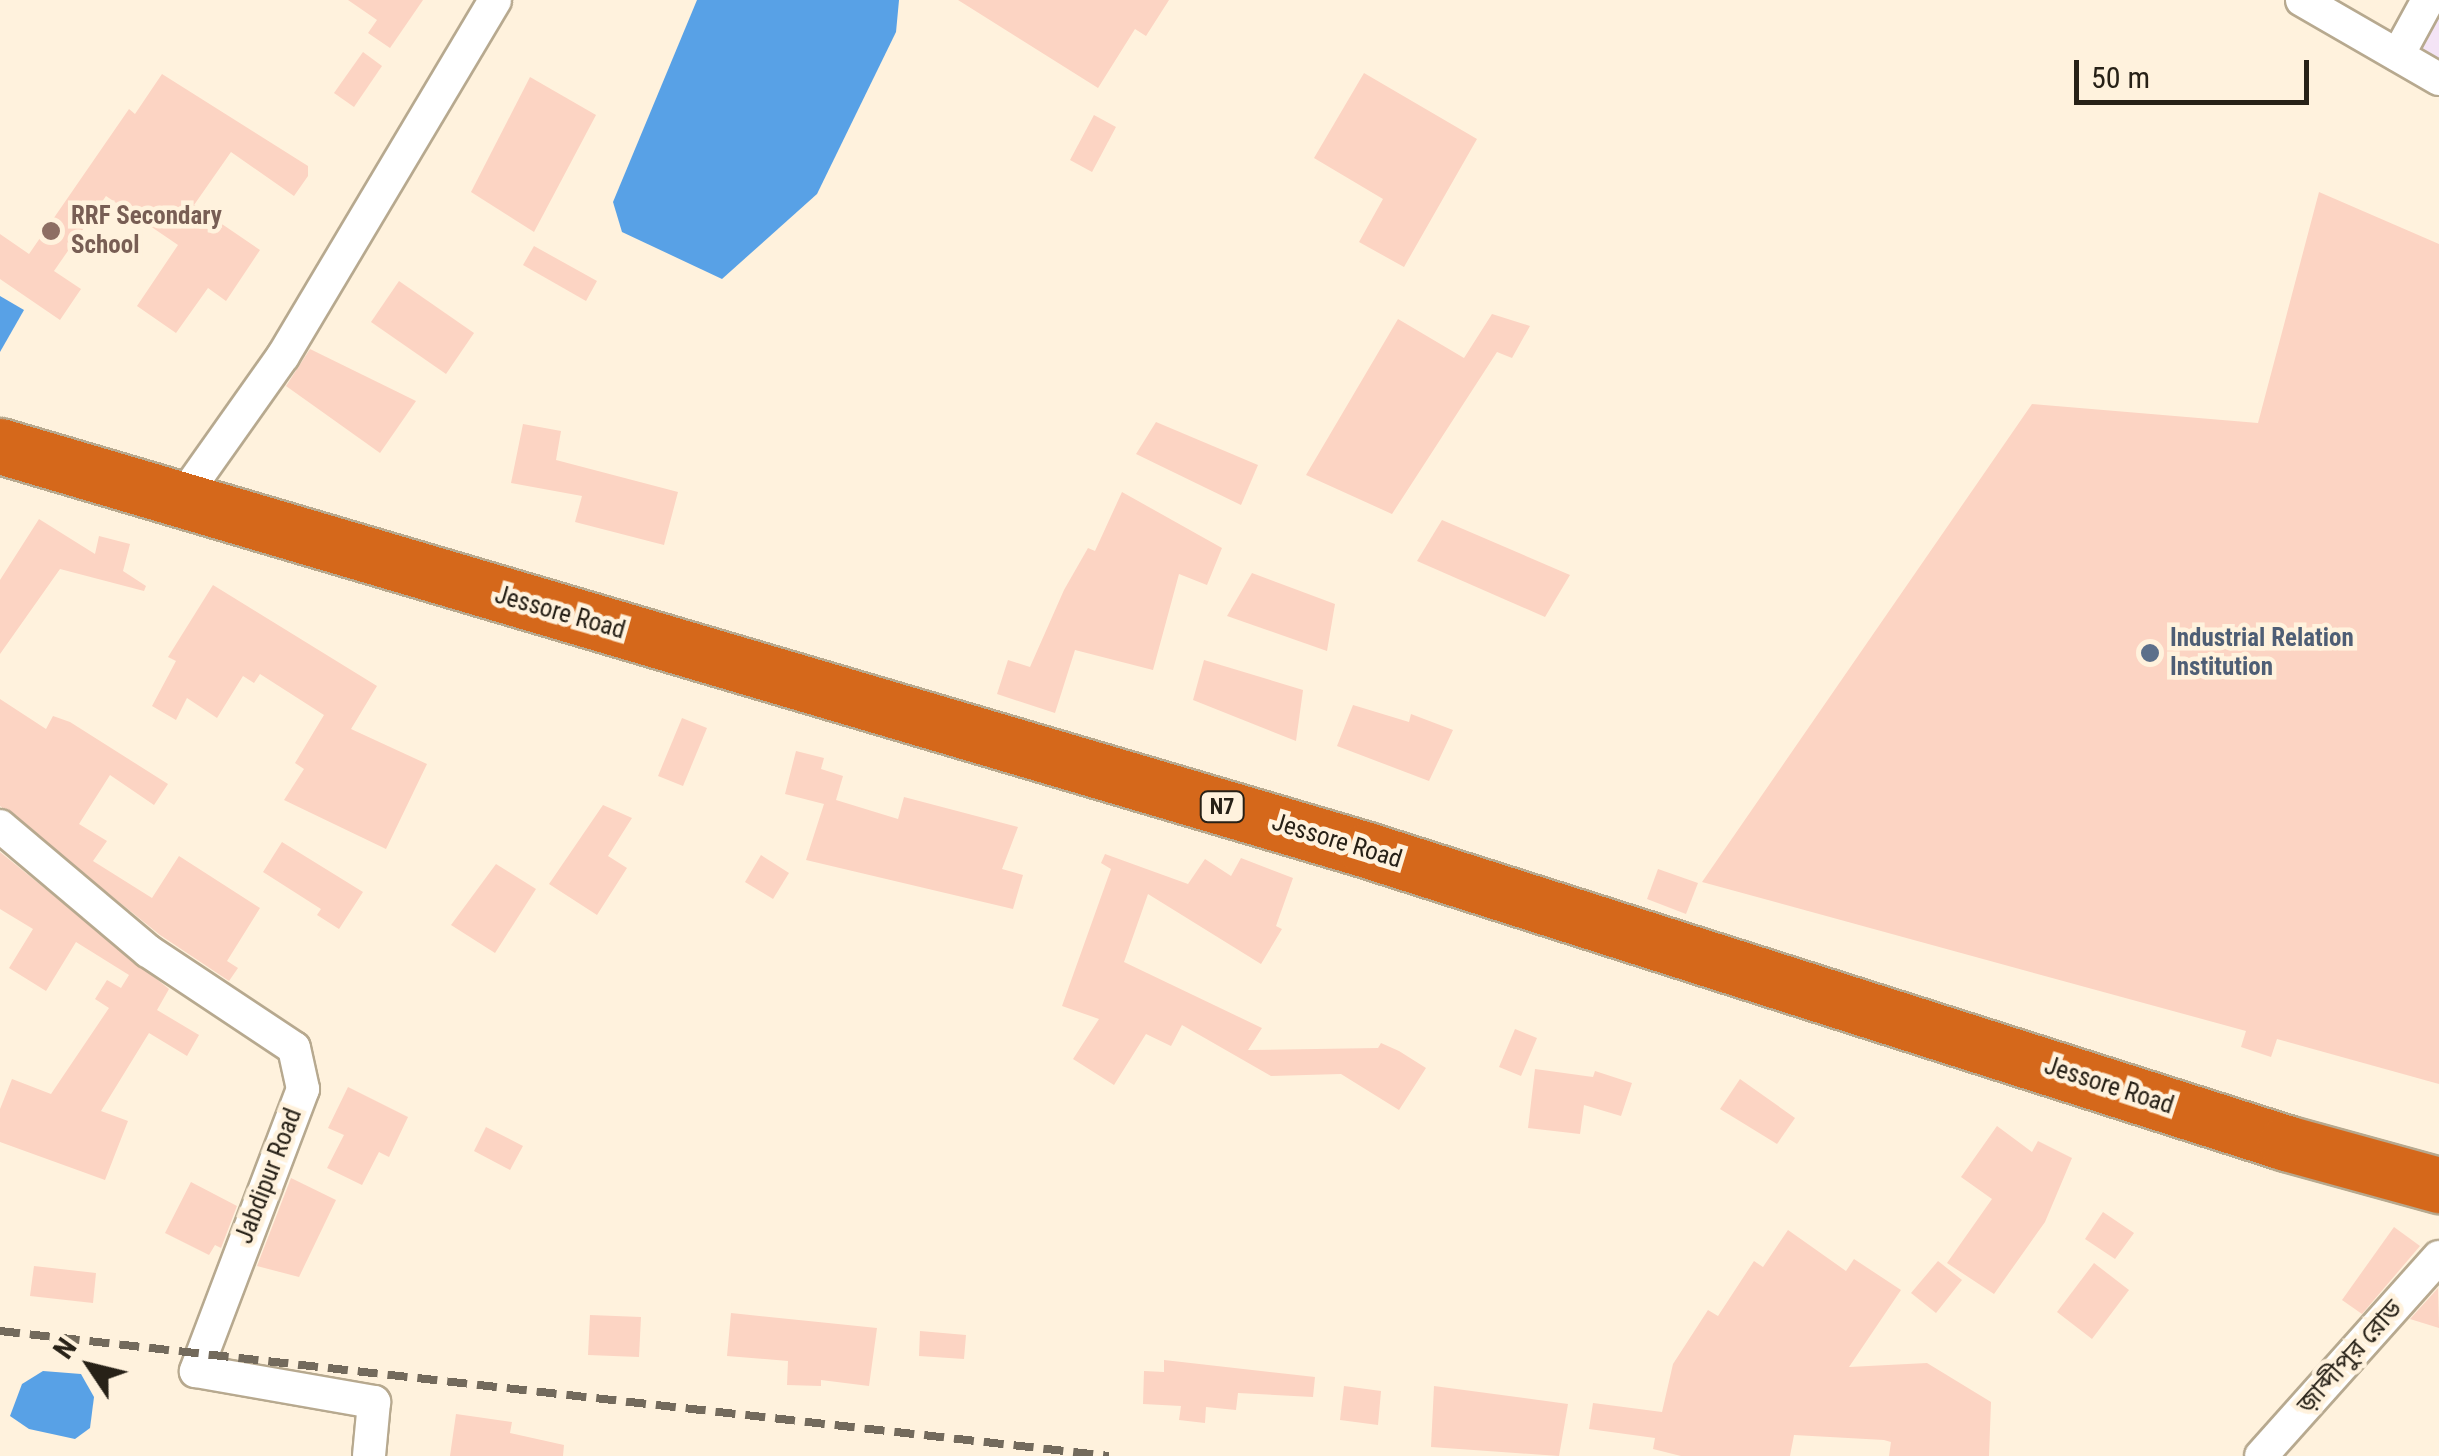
<!DOCTYPE html>
<html>
<head>
<meta charset="utf-8">
<style>
	body { margin:0 }
	#map { position:relative; width:2439px; height:1456px; overflow:hidden; background:#fff2dd; font-family:"Roboto Condensed","Noto Sans Bengali",sans-serif }
	div>[style] { position:absolute }
	.education>* { inset:0; background:#f4e4f6 }
	.water>* { inset:0; background:#58a1e6 }
	.building>* { inset:0; background:#fcd4c3 }
	.roads { filter:drop-shadow(2px 0 #b7a98f) drop-shadow(-2px 0 #b7a98f) drop-shadow(0 2px #b7a98f) drop-shadow(0 -2px #b7a98f) }
	.street>* { height:32px; margin:-16px; padding:0 16px; transform-origin:16px; border-radius:16px; background:#fff }
	.highway>* { height:55px; margin:-27.5px; padding:0 27.5px; transform-origin:27.5px; border-radius:27.5px; background:#d5681b }
	.rail>* { height:8px; margin-top:-4px; transform-origin:0; background:repeating-linear-gradient(90deg,#736a5c 0 20px,transparent 0 30px) }
	.dots>* { width:28px; height:28px; translate:-50% -50%; box-sizing:border-box; border:5px solid #fff2dd; border-radius:50% }
	span { translate:-50% -50%; white-space:nowrap; text-align:center; line-height:1.15; -webkit-text-stroke:9px #fff2dd; paint-order:stroke }
	.shield-label span { padding:2px 8px; background:#fff2dd; border:2px solid; border-radius:8px; -webkit-text-stroke-width:0 }
	.shield-label { font-size:22px; color:#272117; font-weight:700 }
	.education-label { font-size:25px; color:#785e54; font-weight:700 }
	.left { translate:0 -50%; text-align:left }
	.street-label { font-size:25px; color:#272117 }
	.service-label { font-size:25px; color:#4e5e75; font-weight:700 }
	.north { position:absolute; left:40px; top:1316px; width:100px; height:100px; -webkit-text-stroke:8px #fff2dd; paint-order:stroke; rotate:305deg; font-size:28px; font-weight:700; line-height:40px; text-align:center; color:#272117 }
	.north::after { content:''; display:block; margin:auto; width:35px; height:45px; background:#272117; clip-path:polygon(50% 0,100% 100%,50% 72%,0 100%) }
	.scale { position:absolute; left:2074px; top:60px; width:235px; height:45px; box-sizing:border-box; border:5px solid #272117; border-top:0; padding-left:12px; font-size:30px; line-height:35px; white-space:nowrap; color:#272117; -webkit-text-stroke:8px #fff2dd; paint-order:stroke }
</style>
</head>
<body>
<div id="map">
	<div class="education">
		<i style="clip-path:polygon(2439px 0,2439px 79px,2398px 55px)"></i>
	</div>
	<div class="water">
		<i style="clip-path:polygon(697px 0,899px 0,896px 32px,817px 194px,722px 279px,622px 232px,613px 202px)"></i>
		<i style="clip-path:polygon(0 296px,24px 310px,0 352px)"></i>
		<i style="clip-path:polygon(43px 1371px,81px 1374px,94px 1397px,90px 1428px,75px 1439px,29px 1429px,10px 1416px,22px 1384px)"></i>
	</div>
	<div class="building">
		<i style="clip-path:polygon(348px 0,423px 0,390px 48px,368px 33px,377px 20px)"></i>
		<i style="clip-path:polygon(958px 0,1169px 0,1146px 36px,1135px 29px,1098px 88px)"></i>
		<i style="clip-path:polygon(363px 52px,382px 66px,354px 107px,334px 93px)"></i>
		<i style="clip-path:polygon(1364px 73px,1477px 139px,1404px 267px,1359px 242px,1383px 199px,1314px 158px)"></i>
		<i style="clip-path:polygon(162px 74px,308px 166px,308px 176px,294px 196px,231px 152px,194px 205px,260px 250px,226px 301px,208px 288px,176px 333px,137px 306px,178px 245px,106px 196px,54px 271px,81px 289px,60px 320px,0 279px,0 234px,29px 254px,129px 109px,135px 114px)"></i>
		<i style="clip-path:polygon(530px 77px,596px 115px,534px 232px,471px 192px)"></i>
		<i style="clip-path:polygon(1094px 115px,1116px 127px,1092px 172px,1070px 160px)"></i>
		<i style="clip-path:polygon(2319px 192px,2439px 244px,2439px 1084px,2277px 1039px,2271px 1057px,2241px 1047px,2246px 1031px,1702px 882px,2032px 404px,2258px 423px)"></i>
		<i style="clip-path:polygon(534px 246px,597px 281px,586px 301px,523px 265px)"></i>
		<i style="clip-path:polygon(399px 281px,474px 333px,446px 374px,371px 322px)"></i>
		<i style="clip-path:polygon(1492px 314px,1530px 326px,1512px 358px,1497px 352px,1392px 514px,1306px 475px,1398px 319px,1464px 358px)"></i>
		<i style="clip-path:polygon(310px 349px,416px 401px,380px 453px,286px 386px)"></i>
		<i style="clip-path:polygon(1156px 422px,1258px 465px,1241px 505px,1136px 454px)"></i>
		<i style="clip-path:polygon(523px 424px,561px 431px,556px 460px,678px 492px,664px 545px,575px 522px,582px 496px,511px 483px)"></i>
		<i style="clip-path:polygon(1122px 492px,1222px 548px,1207px 585px,1179px 574px,1153px 670px,1075px 650px,1055px 713px,997px 694px,1008px 660px,1030px 667px,1064px 590px,1088px 548px,1095px 551px)"></i>
		<i style="clip-path:polygon(39px 519px,95px 554px,99px 536px,130px 544px,123px 571px,146px 586px,144px 591px,60px 569px,0 654px,0 580px)"></i>
		<i style="clip-path:polygon(1442px 520px,1570px 575px,1545px 617px,1417px 561px)"></i>
		<i style="clip-path:polygon(1252px 573px,1335px 604px,1327px 651px,1227px 616px)"></i>
		<i style="clip-path:polygon(213px 585px,377px 686px,351px 729px,427px 764px,386px 849px,284px 800px,304px 769px,295px 763px,324px 715px,260px 674px,254px 683px,243px 676px,217px 718px,187px 698px,176px 720px,152px 706px,176px 661px,168px 657px)"></i>
		<i style="clip-path:polygon(1204px 660px,1303px 690px,1296px 741px,1193px 700px)"></i>
		<i style="clip-path:polygon(0 699px,46px 729px,53px 716px,70px 722px,168px 784px,154px 805px,110px 775px,79px 824px,107px 841px,93px 861px,152px 898px,179px 856px,260px 908px,227px 961px,238px 968px,229px 981px,160px 935px,0 806px)"></i>
		<i style="clip-path:polygon(1353px 705px,1409px 722px,1411px 714px,1453px 730px,1429px 781px,1337px 746px)"></i>
		<i style="clip-path:polygon(682px 718px,707px 728px,683px 786px,658px 776px)"></i>
		<i style="clip-path:polygon(796px 751px,824px 758px,821px 769px,843px 776px,836px 800px,898px 819px,904px 797px,1018px 827px,1002px 869px,1023px 875px,1013px 909px,806px 860px,824px 804px,785px 794px)"></i>
		<i style="clip-path:polygon(603px 805px,632px 818px,608px 856px,627px 868px,597px 915px,549px 884px)"></i>
		<i style="clip-path:polygon(282px 842px,363px 892px,339px 929px,317px 915px,321px 909px,263px 872px)"></i>
		<i style="clip-path:polygon(0 852px,169px 989px,157px 1010px,199px 1035px,187px 1056px,149px 1033px,101px 1111px,128px 1121px,105px 1180px,0 1142px,0 1109px,12px 1079px,51px 1094px,109px 1008px,95px 999px,107px 980px,121px 988px,129px 975px,76px 942px,46px 991px,9px 968px,33px 929px,0 909px)"></i>
		<i style="clip-path:polygon(1105px 854px,1188px 884px,1205px 859px,1231px 876px,1241px 858px,1293px 878px,1276px 926px,1282px 929px,1261px 964px,1148px 894px,1124px 962px,1262px 1028px,1248px 1050px,1378px 1048px,1381px 1043px,1399px 1051px,1426px 1068px,1399px 1110px,1341px 1074px,1271px 1076px,1182px 1025px,1171px 1046px,1146px 1034px,1114px 1085px,1073px 1059px,1099px 1019px,1062px 1006px,1111px 869px,1101px 863px)"></i>
		<i style="clip-path:polygon(761px 855px,789px 873px,773px 899px,745px 882px)"></i>
		<i style="clip-path:polygon(496px 864px,536px 889px,495px 953px,451px 925px)"></i>
		<i style="clip-path:polygon(1658px 869px,1698px 883px,1686px 914px,1647px 899px)"></i>
		<i style="clip-path:polygon(1515px 1029px,1537px 1038px,1521px 1076px,1499px 1067px)"></i>
		<i style="clip-path:polygon(1535px 1069px,1593px 1077px,1595px 1071px,1632px 1083px,1621px 1116px,1584px 1105px,1580px 1134px,1528px 1128px)"></i>
		<i style="clip-path:polygon(1740px 1079px,1795px 1118px,1777px 1144px,1720px 1109px)"></i>
		<i style="clip-path:polygon(348px 1087px,408px 1117px,389px 1157px,379px 1152px,362px 1185px,327px 1168px,344px 1135px,328px 1128px)"></i>
		<i style="clip-path:polygon(1997px 1126px,2032px 1152px,2038px 1141px,2072px 1158px,2045px 1222px,1994px 1294px,1947px 1263px,1992px 1199px,1961px 1177px)"></i>
		<i style="clip-path:polygon(486px 1127px,523px 1146px,510px 1170px,474px 1151px)"></i>
		<i style="clip-path:polygon(291px 1178px,336px 1200px,299px 1277px,257px 1266px)"></i>
		<i style="clip-path:polygon(191px 1182px,237px 1206px,221px 1248px,215px 1245px,209px 1255px,165px 1233px)"></i>
		<i style="clip-path:polygon(2103px 1212px,2134px 1233px,2115px 1259px,2085px 1239px)"></i>
		<i style="clip-path:polygon(2394px 1227px,2420px 1246px,2362px 1314px,2342px 1300px)"></i>
		<i style="clip-path:polygon(1788px 1230px,1846px 1271px,1854px 1259px,1901px 1290px,1849px 1367px,1927px 1363px,1991px 1402px,1989px 1456px,1889px 1456px,1891px 1442px,1884px 1440px,1794px 1435px,1790px 1456px,1681px 1456px,1653px 1449px,1655px 1438px,1589px 1429px,1593px 1403px,1662px 1412px,1673px 1364px,1708px 1310px,1718px 1316px,1754px 1261px,1763px 1267px)"></i>
		<i style="clip-path:polygon(1938px 1261px,1962px 1280px,1936px 1313px,1911px 1293px)"></i>
		<i style="clip-path:polygon(2094px 1263px,2129px 1290px,2092px 1339px,2057px 1312px)"></i>
		<i style="clip-path:polygon(34px 1266px,96px 1273px,93px 1303px,30px 1296px)"></i>
		<i style="clip-path:polygon(2438px 1288px,2439px 1328px,2410px 1319px)"></i>
		<i style="clip-path:polygon(731px 1313px,877px 1328px,869px 1386px,821px 1380px,821px 1386px,787px 1385px,788px 1361px,727px 1356px)"></i>
		<i style="clip-path:polygon(590px 1315px,641px 1317px,639px 1357px,588px 1355px)"></i>
		<i style="clip-path:polygon(920px 1331px,966px 1335px,964px 1359px,919px 1356px)"></i>
		<i style="clip-path:polygon(1164px 1360px,1315px 1377px,1313px 1397px,1238px 1393px,1236px 1410px,1206px 1407px,1205px 1423px,1179px 1420px,1181px 1406px,1143px 1404px,1144px 1371px,1164px 1372px)"></i>
		<i style="clip-path:polygon(1344px 1386px,1381px 1391px,1378px 1425px,1340px 1420px)"></i>
		<i style="clip-path:polygon(1434px 1386px,1568px 1404px,1559px 1456px,1431px 1447px)"></i>
		<i style="clip-path:polygon(456px 1414px,512px 1422px,510px 1433px,564px 1445px,563px 1456px,450px 1456px)"></i>
	</div>
	<div class="roads">
		<div class="street">
			<i style="left:2302px;top:0;width:158px;rotate:30deg"></i>
			<i style="left:2398px;top:55px;width:63px;rotate:-61.4deg"></i>
			<i style="left:181px;top:500px;width:176px;rotate:-54.7deg"></i>
			<i style="left:283px;top:356px;width:414px;rotate:-59.2deg"></i>
			<i style="left:0;top:826px;width:194px;rotate:40.2deg"></i>
			<i style="left:148px;top:951px;width:175px;rotate:33.6deg"></i>
			<i style="left:294px;top:1048px;width:42px;rotate:77.6deg"></i>
			<i style="left:303px;top:1089px;width:302px;rotate:110.8deg"></i>
			<i style="left:196px;top:1371px;width:181px;rotate:9.9deg"></i>
			<i style="left:374px;top:1402px;width:54px;rotate:95.3deg"></i>
			<i style="left:2261px;top:1456px;width:267px;rotate:-48.2deg"></i>
		</div>
		<div class="highway">
			<i style="left:0;top:446px;width:1425px;rotate:16.46deg"></i>
			<i style="left:1367px;top:850px;width:965px;rotate:17.68deg"></i>
			<i style="left:2286px;top:1143px;width:159px;rotate:15.4deg"></i>
		</div>
	</div>
	<div class="rail">
		<i style="left:0;top:1331px;width:1116px;rotate:6.43deg"></i>
	</div>
	<div class="dots">
		<i style="left:51px;top:231px;background:#8d6e63"></i>
		<i style="left:2150px;top:653px;background:#5c6f8a"></i>
	</div>
	<div class="shield-label">
		<span style="left:1222px;top:807px">N7</span>
	</div>
	<div class="education-label">
		<span class="left" style="left:71px;top:231px">RRF Secondary<br>School</span>
	</div>
	<div class="street-label">
		<span style="left:560px;top:613px;rotate:16deg">Jessore Road</span>
		<span style="left:1337px;top:841px;rotate:17deg">Jessore Road</span>
		<span style="left:2109px;top:1086px;rotate:18deg">Jessore Road</span>
		<span style="left:269px;top:1176px;rotate:-69deg">Jabdipur Road</span>
		<span style="left:2350px;top:1357px;rotate:-48deg">জ়াব্দীপুর রোড</span>
	</div>
	<div class="service-label">
		<span class="left" style="left:2170px;top:653px">Industrial Relation<br>Institution</span>
	</div>
	<div class="north">N</div>
	<div class="scale">50 m</div>
</div>
</body>
</html>
